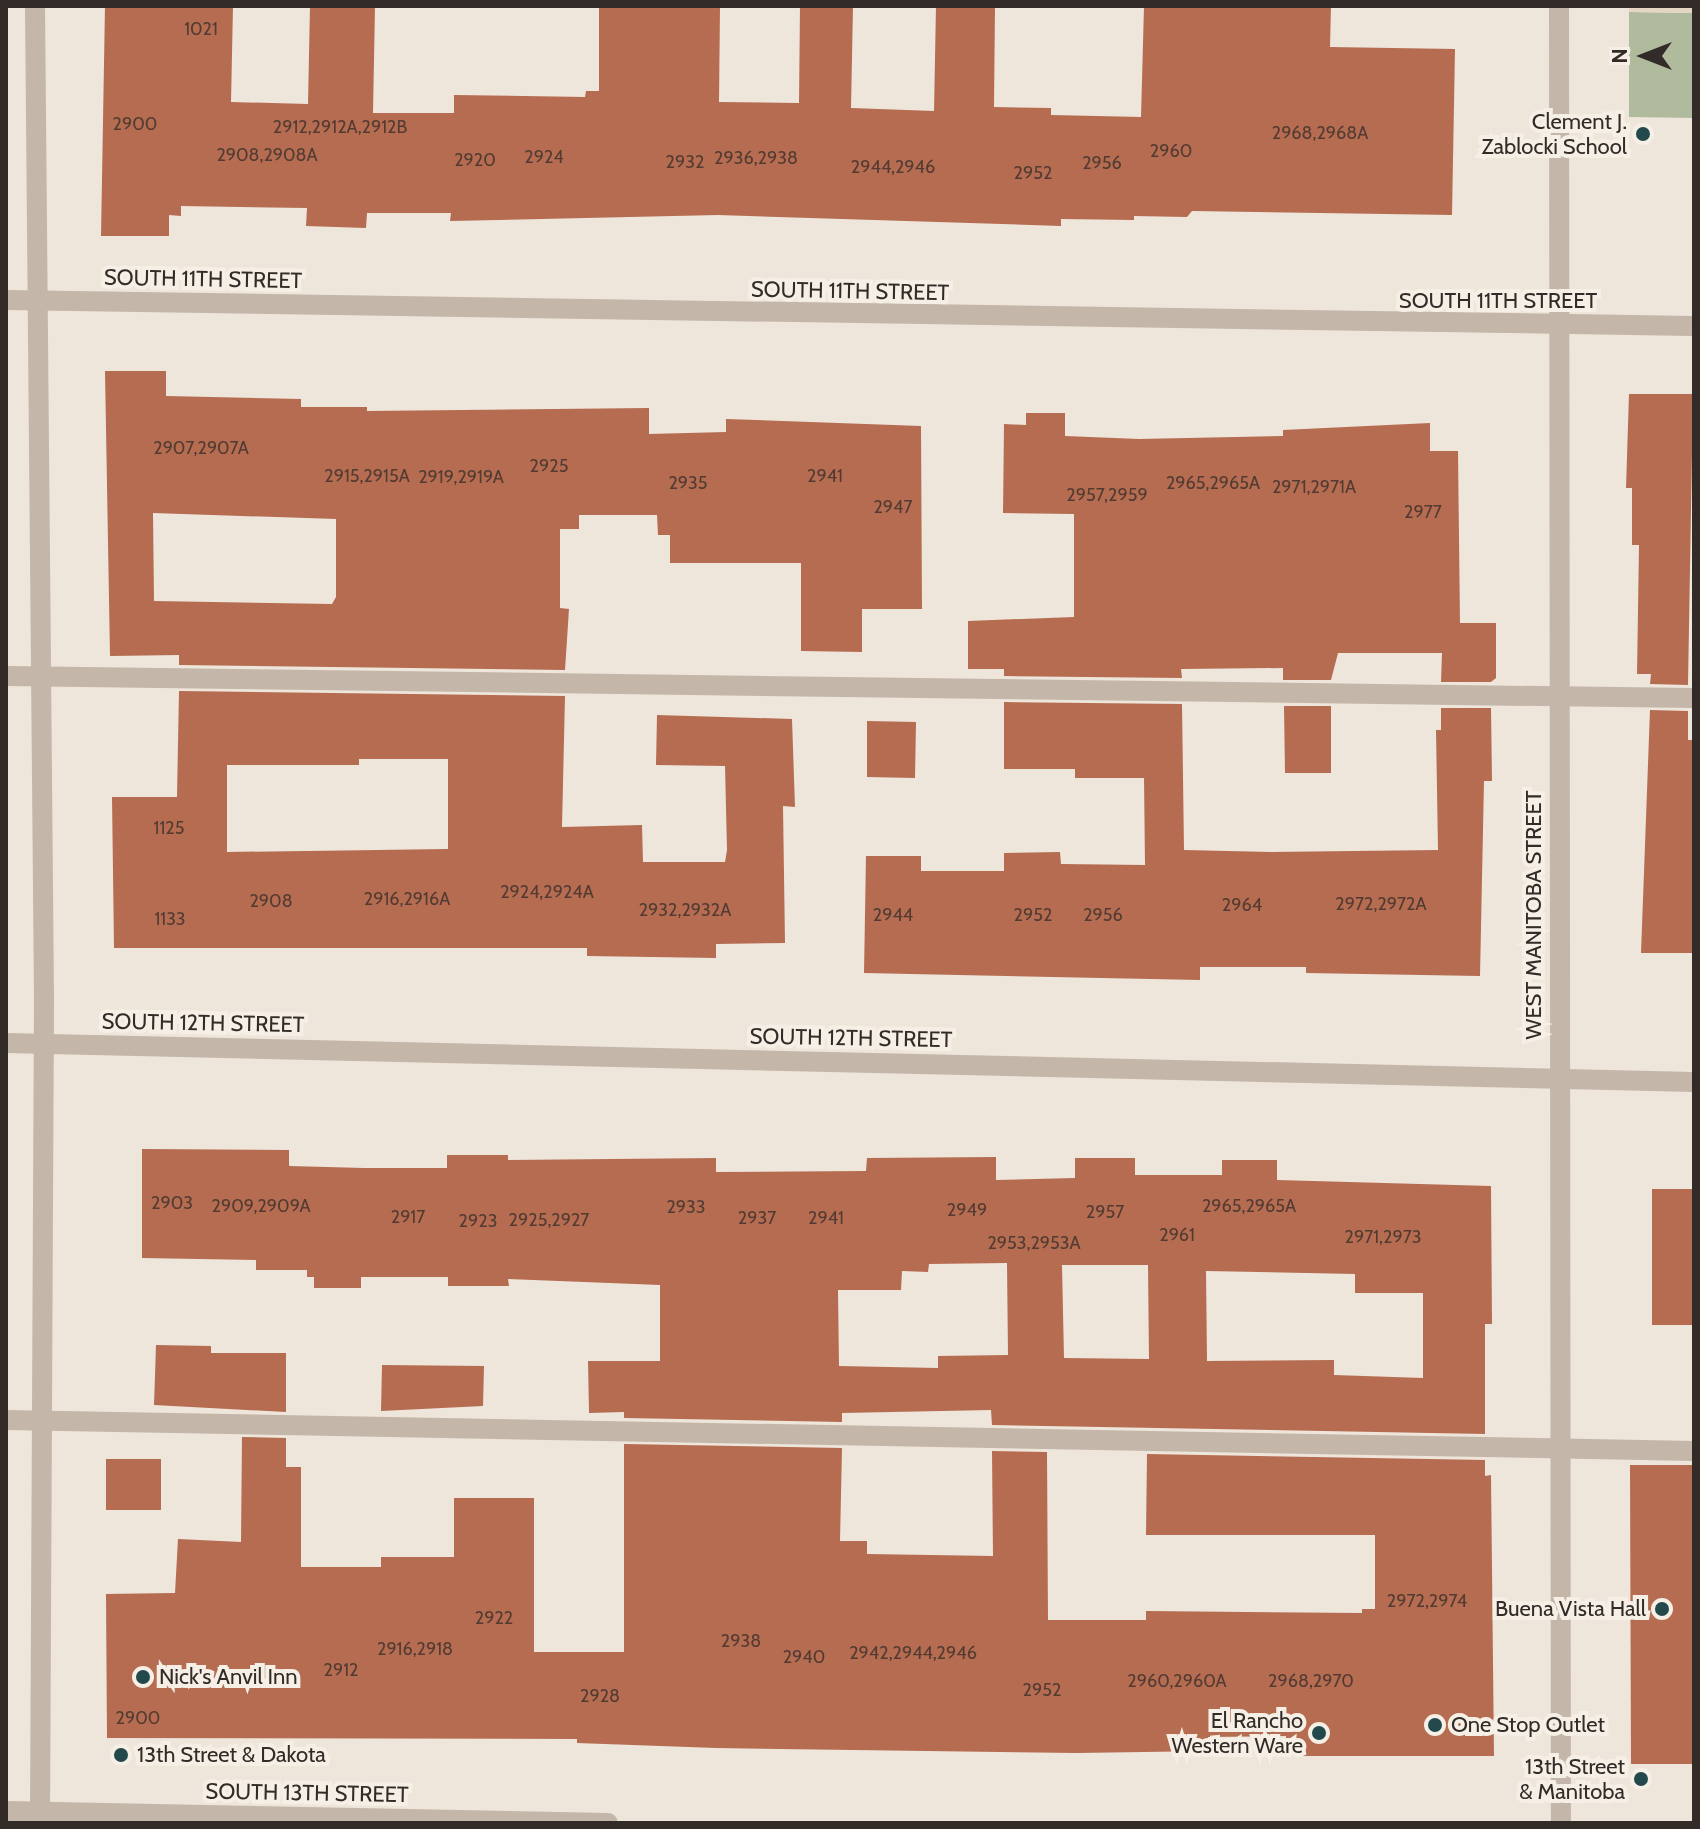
<!DOCTYPE html>
<html>
<head>
<meta charset="utf-8">
<style>
	body { margin:0 }
	#map { position:relative; width:1700px; height:1829px; overflow:hidden; background:#eee5db; font-family:Cabin,sans-serif }
	div>[style] { position:absolute }
	.green>* { inset:0; background:#b0ba9d }
	.plaza>* { inset:0; background:#e4d6c3 }
	.building>* { inset:0; background:#b56c51 }
	.service>* { height:20px; margin:-10px; padding:0 10px; transform-origin:10px; border-radius:10px; background:#c4b6a8 }
	.minor>* { height:20px; margin:-10px; padding:0 10px; transform-origin:10px; border-radius:10px; background:#c4b6a8 }
	.tertiary>* { height:20px; margin:-10px; padding:0 10px; transform-origin:10px; border-radius:10px; background:#c4b6a8 }
	.dots>* { width:22px; height:22px; translate:-50% -50%; box-sizing:border-box; border:4px solid #f6efe6; border-radius:50% }
	span { translate:-50% -50%; white-space:nowrap; text-align:center; line-height:1.15; -webkit-text-stroke:8px #f6efe6; paint-order:stroke }
	.number-label { font-size:18px; color:#533b32 }
	.number-label span { -webkit-text-stroke-width:0 }
	.poi-label { font-size:22px; color:#322b27 }
	.right { translate:-100% -50%; text-align:right }
	.left { translate:0 -50%; text-align:left }
	.street-label { font-size:22px; color:#322b27 }
	.frame { position:absolute; inset:0; border:8px solid #322b27; pointer-events:none }
	.north { position:absolute; left:1604px; top:16px; width:80px; height:80px; -webkit-text-stroke:6px #f6efe6; paint-order:stroke; rotate:270deg; font-size:22px; font-weight:700; line-height:32px; text-align:center; color:#322b27 }
	.north::after { content:''; display:block; margin:auto; width:28px; height:36px; background:#322b27; clip-path:polygon(50% 0,100% 100%,50% 72%,0 100%) }
</style>
</head>
<body>
<div id="map">
	<div class="green">
		<i style="clip-path:polygon(1629px 12px,1694px 13px,1694px 118px,1629px 117px)"></i>
	</div>
	<div class="plaza">
		<i style="clip-path:polygon(1628px 6px,1694px 6px,1694px 13px,1629px 12px)"></i>
	</div>
	<div class="building">
		<i style="clip-path:polygon(105px 6px,233px 6px,231px 102px,308px 104px,310px 6px,375px 6px,373px 113px,454px 113px,454px 95px,585px 97px,586px 91px,599px 91px,599px 6px,720px 6px,719px 102px,799px 103px,800px 6px,853px 6px,851px 108px,934px 111px,936px 6px,995px 6px,994px 107px,1051px 108px,1051px 115px,1141px 117px,1144px 6px,1331px 6px,1330px 47px,1455px 49px,1452px 215px,1192px 211px,1187px 217px,1134px 216px,1134px 220px,1061px 219px,1061px 226px,718px 215px,450px 221px,451px 213px,367px 213px,366px 228px,306px 226px,307px 208px,181px 206px,181px 216px,169px 215px,169px 236px,101px 236px)"></i>
		<i style="clip-path:polygon(evenodd,105px 371px,166px 371px,166px 396px,301px 399px,301px 407px,367px 407px,367px 411px,649px 408px,649px 434px,726px 432px,726px 419px,921px 426px,922px 609px,862px 609px,862px 652px,801px 651px,801px 563px,670px 563px,670px 535px,658px 535px,657px 515px,579px 515px,579px 529px,560px 529px,560px 608px,569px 609px,565px 670px,179px 665px,179px 655px,110px 656px,105px 371px,153px 513px,336px 519px,336px 597px,332px 604px,154px 601px,153px 513px)"></i>
		<i style="clip-path:polygon(1629px 394px,1693px 394px,1688px 685px,1650px 684px,1651px 674px,1637px 674px,1639px 545px,1632px 545px,1632px 488px,1626px 488px)"></i>
		<i style="clip-path:polygon(1026px 413px,1065px 413px,1065px 436px,1139px 439px,1283px 436px,1283px 430px,1430px 423px,1430px 451px,1458px 451px,1460px 623px,1496px 623px,1496px 678px,1491px 682px,1441px 682px,1442px 653px,1338px 653px,1331px 680px,1283px 680px,1283px 668px,1181px 669px,1182px 678px,1004px 676px,1004px 669px,968px 669px,968px 621px,1074px 617px,1074px 514px,1003px 513px,1004px 424px,1026px 425px)"></i>
		<i style="clip-path:polygon(evenodd,179px 691px,565px 696px,562px 827px,642px 825px,643px 862px,725px 862px,727px 850px,725px 766px,656px 765px,657px 715px,792px 719px,795px 807px,783px 806px,785px 943px,716px 944px,716px 958px,587px 956px,587px 948px,114px 948px,112px 797px,177px 797px,179px 691px,359px 759px,448px 759px,448px 849px,227px 852px,227px 765px,359px 765px,359px 759px)"></i>
		<i style="clip-path:polygon(1004px 702px,1182px 704px,1184px 850px,1271px 852px,1438px 850px,1436px 730px,1441px 730px,1441px 708px,1491px 708px,1492px 781px,1484px 781px,1480px 976px,1306px 973px,1306px 967px,1200px 967px,1200px 980px,864px 973px,866px 856px,921px 856px,921px 871px,1004px 871px,1004px 853px,1060px 852px,1061px 864px,1145px 865px,1144px 778px,1075px 778px,1075px 769px,1004px 769px)"></i>
		<i style="clip-path:polygon(1284px 706px,1331px 706px,1331px 773px,1285px 773px)"></i>
		<i style="clip-path:polygon(1650px 710px,1688px 711px,1688px 740px,1694px 740px,1694px 953px,1641px 953px)"></i>
		<i style="clip-path:polygon(867px 721px,916px 722px,915px 778px,867px 777px)"></i>
		<i style="clip-path:polygon(evenodd,142px 1149px,289px 1150px,289px 1166px,364px 1168px,447px 1168px,447px 1155px,508px 1155px,508px 1160px,716px 1158px,716px 1172px,866px 1171px,867px 1158px,996px 1157px,996px 1180px,1075px 1178px,1075px 1158px,1135px 1158px,1135px 1175px,1222px 1175px,1222px 1160px,1277px 1160px,1277px 1180px,1491px 1186px,1492px 1324px,1485px 1324px,1485px 1434px,992px 1425px,991px 1410px,842px 1413px,842px 1422px,624px 1418px,624px 1412px,589px 1413px,588px 1361px,660px 1361px,660px 1285px,508px 1279px,509px 1286px,448px 1286px,448px 1277px,361px 1277px,361px 1288px,314px 1288px,314px 1277px,307px 1277px,307px 1270px,256px 1270px,256px 1260px,142px 1258px,142px 1149px,1007px 1263px,1008px 1355px,938px 1356px,938px 1368px,839px 1366px,838px 1290px,901px 1290px,902px 1271px,928px 1272px,929px 1264px,1007px 1263px,142px 1149px,1062px 1265px,1148px 1265px,1149px 1359px,1064px 1358px,1062px 1265px,142px 1149px,1206px 1271px,1355px 1274px,1355px 1293px,1423px 1293px,1423px 1378px,1334px 1375px,1334px 1360px,1207px 1361px,1206px 1271px)"></i>
		<i style="clip-path:polygon(1652px 1189px,1694px 1189px,1694px 1325px,1652px 1325px)"></i>
		<i style="clip-path:polygon(156px 1345px,211px 1346px,211px 1353px,286px 1353px,286px 1412px,154px 1405px)"></i>
		<i style="clip-path:polygon(382px 1365px,484px 1366px,483px 1406px,381px 1411px)"></i>
		<i style="clip-path:polygon(242px 1437px,286px 1438px,286px 1467px,301px 1467px,301px 1567px,381px 1567px,381px 1557px,454px 1557px,454px 1498px,534px 1498px,534px 1652px,624px 1652px,624px 1444px,842px 1448px,840px 1541px,867px 1541px,867px 1554px,993px 1556px,992px 1451px,1047px 1452px,1048px 1620px,1146px 1620px,1146px 1611px,1362px 1613px,1362px 1609px,1375px 1609px,1375px 1535px,1146px 1535px,1147px 1454px,1485px 1460px,1485px 1476px,1491px 1475px,1494px 1756px,1286px 1756px,1286px 1736px,1208px 1737px,1209px 1751px,1077px 1753px,716px 1748px,577px 1743px,577px 1739px,107px 1738px,106px 1594px,175px 1593px,178px 1539px,241px 1542px)"></i>
		<i style="clip-path:polygon(106px 1459px,161px 1459px,161px 1510px,106px 1510px)"></i>
		<i style="clip-path:polygon(1630px 1465px,1694px 1465px,1694px 1764px,1631px 1764px)"></i>
	</div>
	<div class="service">
		<i style="left:6px;top:676px;width:1688px;rotate:0.75deg"></i>
		<i style="left:6px;top:1420px;width:1688px;rotate:1.05deg"></i>
	</div>
	<div class="minor">
		<i style="left:35px;top:6px;width:995px;rotate:89.48deg"></i>
		<i style="left:44px;top:1001px;width:822px;rotate:90.28deg"></i>
		<i style="left:1559px;top:6px;width:1817px;rotate:89.94deg"></i>
		<i style="left:6px;top:300px;width:1688px;rotate:0.88deg"></i>
		<i style="left:6px;top:1043px;width:1688px;rotate:1.32deg"></i>
	</div>
	<div class="tertiary">
		<i style="left:6px;top:1811px;width:602px;rotate:1.14deg"></i>
	</div>
	<div class="dots">
		<i style="left:1643px;top:134px;background:#23494d"></i>
		<i style="left:1662px;top:1609px;background:#23494d"></i>
		<i style="left:143px;top:1677px;background:#23494d"></i>
		<i style="left:1435px;top:1725px;background:#23494d"></i>
		<i style="left:1319px;top:1733px;background:#23494d"></i>
		<i style="left:121px;top:1755px;background:#23494d"></i>
		<i style="left:1641px;top:1779px;background:#23494d"></i>
	</div>
	<div class="number-label">
		<span style="left:201px;top:29px">1021</span>
		<span style="left:135px;top:124px">2900</span>
		<span style="left:340px;top:127px">2912,2912A,2912B</span>
		<span style="left:1320px;top:133px">2968,2968A</span>
		<span style="left:1171px;top:151px">2960</span>
		<span style="left:267px;top:155px">2908,2908A</span>
		<span style="left:544px;top:157px">2924</span>
		<span style="left:756px;top:158px">2936,2938</span>
		<span style="left:475px;top:160px">2920</span>
		<span style="left:685px;top:162px">2932</span>
		<span style="left:1102px;top:163px">2956</span>
		<span style="left:893px;top:167px">2944,2946</span>
		<span style="left:1033px;top:173px">2952</span>
		<span style="left:201px;top:448px">2907,2907A</span>
		<span style="left:549px;top:466px">2925</span>
		<span style="left:367px;top:476px">2915,2915A</span>
		<span style="left:825px;top:476px">2941</span>
		<span style="left:461px;top:477px">2919,2919A</span>
		<span style="left:688px;top:483px">2935</span>
		<span style="left:1213px;top:483px">2965,2965A</span>
		<span style="left:1314px;top:487px">2971,2971A</span>
		<span style="left:1107px;top:495px">2957,2959</span>
		<span style="left:893px;top:507px">2947</span>
		<span style="left:1423px;top:512px">2977</span>
		<span style="left:169px;top:828px">1125</span>
		<span style="left:547px;top:892px">2924,2924A</span>
		<span style="left:407px;top:899px">2916,2916A</span>
		<span style="left:271px;top:901px">2908</span>
		<span style="left:1381px;top:904px">2972,2972A</span>
		<span style="left:1242px;top:905px">2964</span>
		<span style="left:685px;top:910px">2932,2932A</span>
		<span style="left:893px;top:915px">2944</span>
		<span style="left:1033px;top:915px">2952</span>
		<span style="left:1103px;top:915px">2956</span>
		<span style="left:170px;top:919px">1133</span>
		<span style="left:172px;top:1203px">2903</span>
		<span style="left:261px;top:1206px">2909,2909A</span>
		<span style="left:1249px;top:1206px">2965,2965A</span>
		<span style="left:686px;top:1207px">2933</span>
		<span style="left:967px;top:1210px">2949</span>
		<span style="left:1105px;top:1212px">2957</span>
		<span style="left:408px;top:1217px">2917</span>
		<span style="left:757px;top:1218px">2937</span>
		<span style="left:826px;top:1218px">2941</span>
		<span style="left:549px;top:1220px">2925,2927</span>
		<span style="left:478px;top:1221px">2923</span>
		<span style="left:1177px;top:1235px">2961</span>
		<span style="left:1383px;top:1237px">2971,2973</span>
		<span style="left:1034px;top:1243px">2953,2953A</span>
		<span style="left:1427px;top:1601px">2972,2974</span>
		<span style="left:494px;top:1618px">2922</span>
		<span style="left:741px;top:1641px">2938</span>
		<span style="left:415px;top:1649px">2916,2918</span>
		<span style="left:913px;top:1653px">2942,2944,2946</span>
		<span style="left:804px;top:1657px">2940</span>
		<span style="left:341px;top:1670px">2912</span>
		<span style="left:1177px;top:1681px">2960,2960A</span>
		<span style="left:1311px;top:1681px">2968,2970</span>
		<span style="left:1042px;top:1690px">2952</span>
		<span style="left:600px;top:1696px">2928</span>
		<span style="left:138px;top:1718px">2900</span>
	</div>
	<div class="poi-label">
		<span class="right" style="left:1627px;top:134px">Clement J.<br>Zablocki School</span>
		<span class="right" style="left:1646px;top:1609px">Buena Vista Hall</span>
		<span class="left" style="left:159px;top:1677px">Nick's Anvil Inn</span>
		<span class="right" style="left:1303px;top:1733px">El Rancho<br>Western Ware</span>
		<span class="left" style="left:1451px;top:1725px">One Stop Outlet</span>
		<span class="left" style="left:137px;top:1755px">13th Street &amp; Dakota</span>
		<span class="right" style="left:1625px;top:1779px">13th Street<br>&amp; Manitoba</span>
	</div>
	<div class="street-label">
		<span style="left:203px;top:279px;rotate:1deg">SOUTH 11TH STREET</span>
		<span style="left:850px;top:291px;rotate:1deg">SOUTH 11TH STREET</span>
		<span style="left:1498px;top:301px">SOUTH 11TH STREET</span>
		<span style="left:1534px;top:915px;rotate:-90deg">WEST MANITOBA STREET</span>
		<span style="left:203px;top:1023px;rotate:1deg">SOUTH 12TH STREET</span>
		<span style="left:851px;top:1038px;rotate:1deg">SOUTH 12TH STREET</span>
		<span style="left:307px;top:1793px;rotate:1deg">SOUTH 13TH STREET</span>
	</div>
	<div class="frame"></div>
	<div class="north">N</div>
</div>
</body>
</html>
